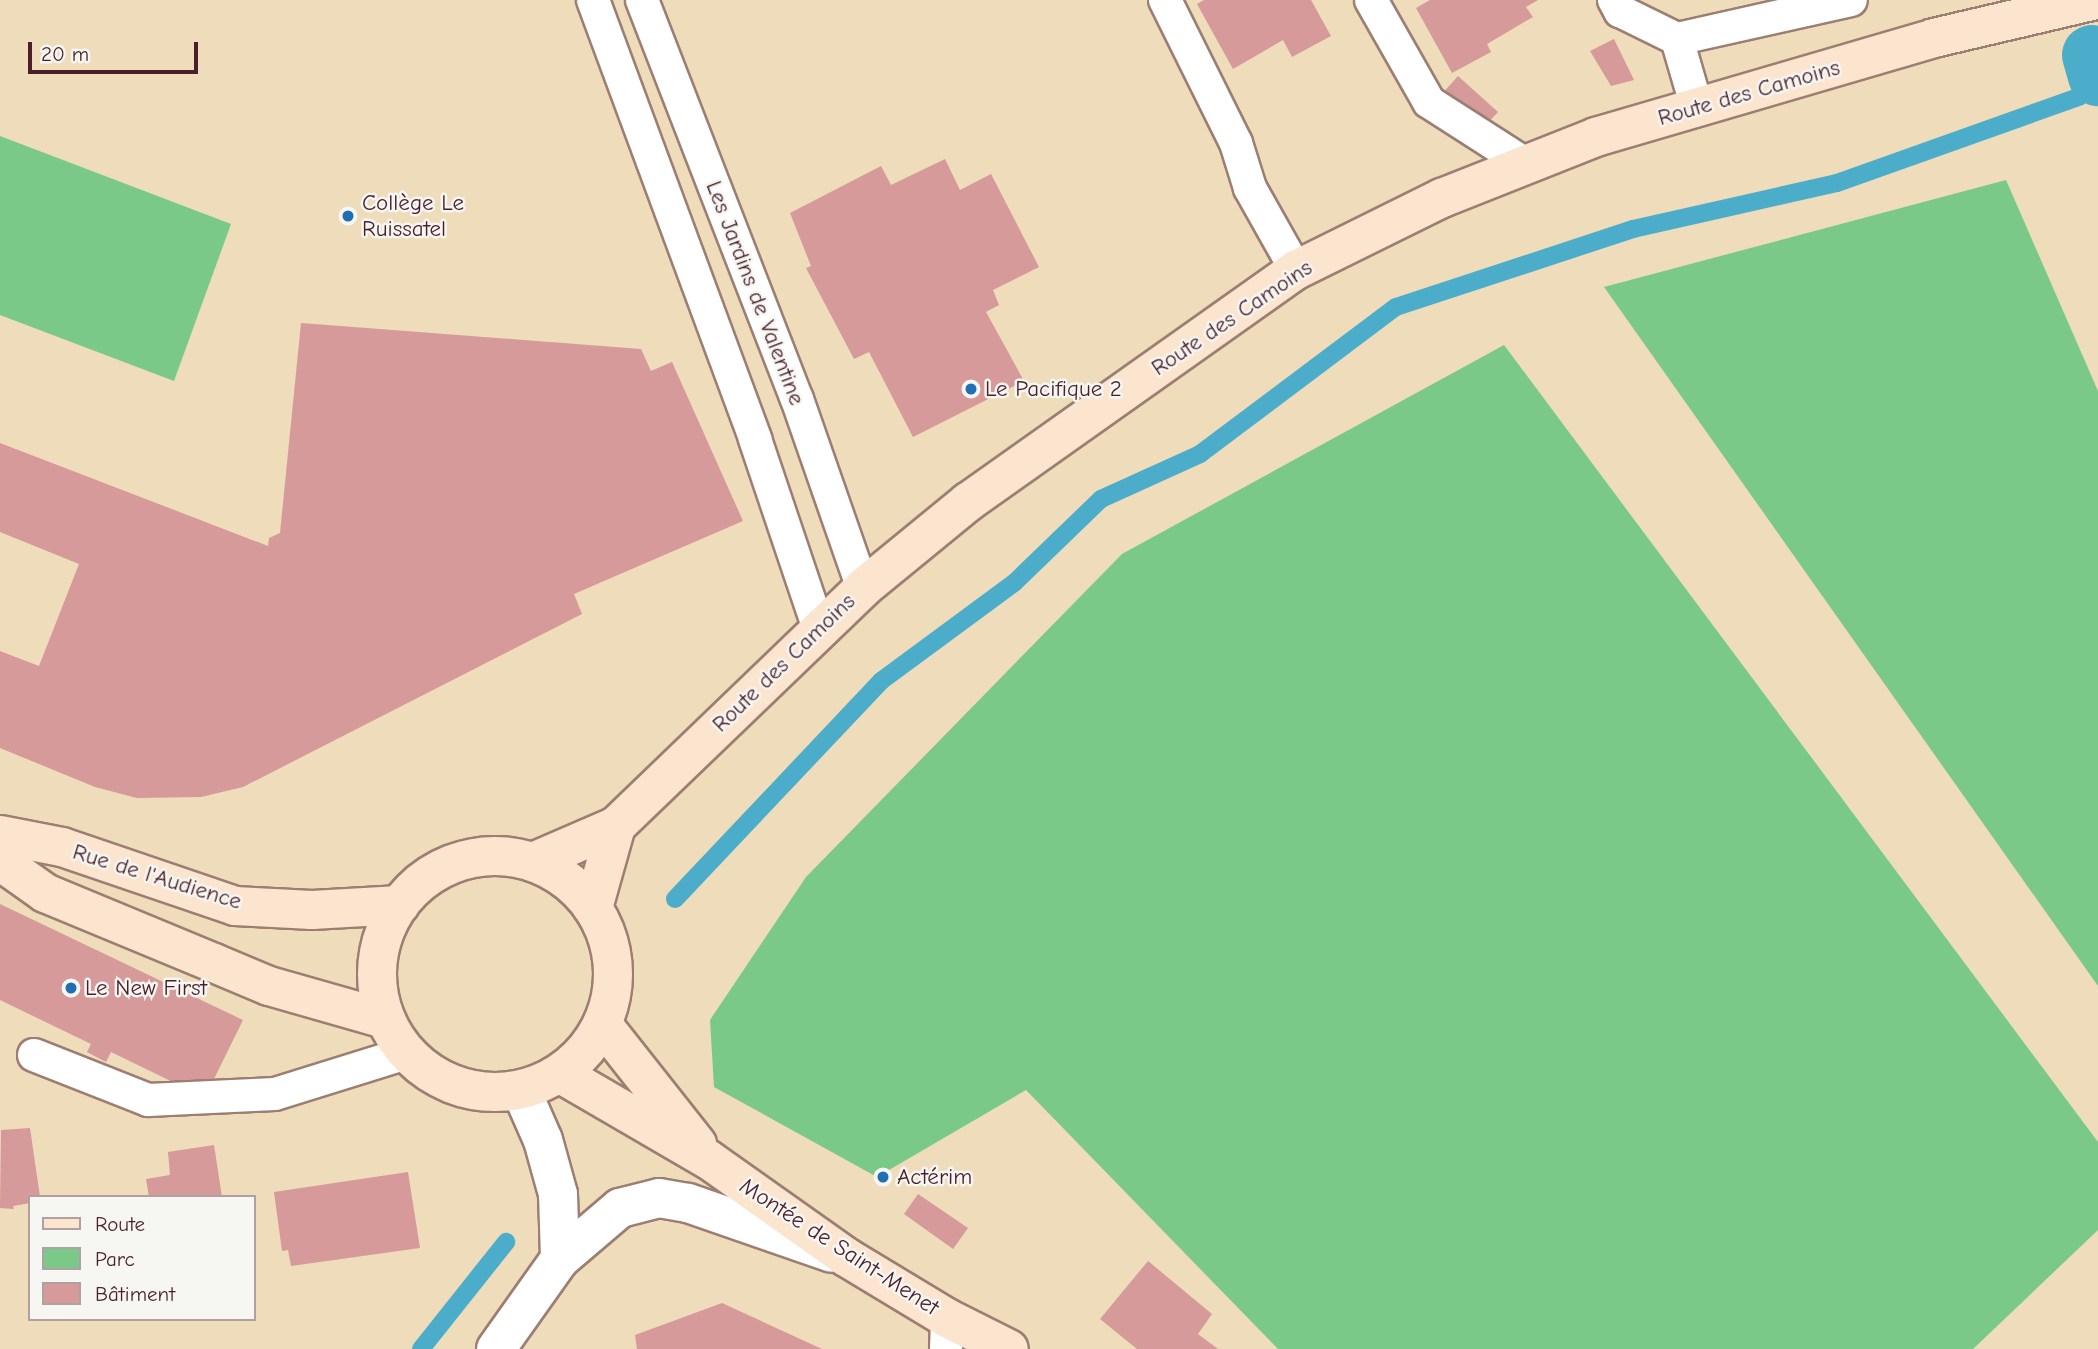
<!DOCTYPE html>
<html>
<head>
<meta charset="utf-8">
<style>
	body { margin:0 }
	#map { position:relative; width:2098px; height:1349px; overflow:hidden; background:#eedcba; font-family:"Comic Neue",sans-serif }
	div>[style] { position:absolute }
	.green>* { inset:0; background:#7ac989 }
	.stream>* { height:18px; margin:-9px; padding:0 9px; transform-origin:9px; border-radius:9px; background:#4cadcb }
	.canal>* { height:60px; margin:-30px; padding:0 30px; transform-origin:30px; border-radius:30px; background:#4cadcb }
	.building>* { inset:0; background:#d59a99 }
	.roads { filter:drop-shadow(2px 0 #9c7e72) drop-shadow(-2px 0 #9c7e72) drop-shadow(0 2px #9c7e72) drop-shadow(0 -2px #9c7e72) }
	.lane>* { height:32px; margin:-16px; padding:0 16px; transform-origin:16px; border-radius:16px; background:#fff }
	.street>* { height:38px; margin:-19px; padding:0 19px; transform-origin:19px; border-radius:19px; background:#fff }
	.secondary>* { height:38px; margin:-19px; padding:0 19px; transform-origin:19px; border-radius:19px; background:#fbe5cf }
	.secondary>.ring { margin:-19px; padding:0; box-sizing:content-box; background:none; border:38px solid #fbe5cf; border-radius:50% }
	.dots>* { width:19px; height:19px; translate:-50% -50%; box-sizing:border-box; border:4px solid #f6f6f2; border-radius:50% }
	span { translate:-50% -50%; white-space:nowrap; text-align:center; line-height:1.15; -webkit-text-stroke:5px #f6f6f2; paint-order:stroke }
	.street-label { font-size:23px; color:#4a1f2b }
	.poi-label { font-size:23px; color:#4a1f2b }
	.left { translate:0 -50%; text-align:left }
	.legend { position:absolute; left:28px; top:1195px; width:228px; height:126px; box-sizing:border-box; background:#f6f6f2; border:2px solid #b1a0a2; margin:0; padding:9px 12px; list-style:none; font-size:21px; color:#4a1f2b }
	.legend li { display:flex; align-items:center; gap:14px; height:35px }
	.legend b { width:35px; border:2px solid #b1a0a2 }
	.scale { position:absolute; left:28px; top:42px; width:170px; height:32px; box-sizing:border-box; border:4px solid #4a1f2b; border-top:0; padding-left:9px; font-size:21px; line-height:24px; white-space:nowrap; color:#4a1f2b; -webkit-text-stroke:5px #f6f6f2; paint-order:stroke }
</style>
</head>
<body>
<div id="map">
	<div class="green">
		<i style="clip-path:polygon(0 136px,231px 224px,174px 381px,0 315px)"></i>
		<i style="clip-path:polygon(2006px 180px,2098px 391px,2098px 986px,1604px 287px)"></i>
		<i style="clip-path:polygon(1504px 345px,2098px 1142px,2098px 1230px,1973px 1349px,1278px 1349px,1026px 1090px,877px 1177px,714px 1087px,710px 1020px,806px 877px,1122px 554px)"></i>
	</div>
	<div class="stream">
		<i style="left:675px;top:899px;width:300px;rotate:-46.6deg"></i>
		<i style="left:881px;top:681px;width:165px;rotate:-36.4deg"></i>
		<i style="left:1014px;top:583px;width:121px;rotate:-44deg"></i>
		<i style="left:1101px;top:499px;width:109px;rotate:-24.4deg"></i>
		<i style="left:1200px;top:454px;width:245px;rotate:-36.9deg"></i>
		<i style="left:1396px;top:307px;width:250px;rotate:-18.2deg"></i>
		<i style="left:1633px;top:229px;width:209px;rotate:-12.7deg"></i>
		<i style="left:1837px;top:183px;width:257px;rotate:-19.6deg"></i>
		<i style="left:421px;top:1349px;width:137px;rotate:-51.5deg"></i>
	</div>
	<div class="canal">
		<i style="left:2092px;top:55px;width:22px;rotate:74deg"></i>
	</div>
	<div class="building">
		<i style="clip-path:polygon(1204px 0,1311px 0,1331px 36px,1292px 57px,1283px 40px,1233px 69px,1197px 4px)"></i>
		<i style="clip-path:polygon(1430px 0,1538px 0,1526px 7px,1533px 17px,1487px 44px,1491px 52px,1452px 73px,1416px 8px)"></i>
		<i style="clip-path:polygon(1614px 39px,1634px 80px,1611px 86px,1590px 51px)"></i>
		<i style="clip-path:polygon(1458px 76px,1498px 112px,1480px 131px,1441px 95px)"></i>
		<i style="clip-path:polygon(945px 159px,960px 190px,991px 174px,1039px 267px,993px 290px,999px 305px,986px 312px,1024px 381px,913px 437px,869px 352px,854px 359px,806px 268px,811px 266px,790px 213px,881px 166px,891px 185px)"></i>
		<i style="clip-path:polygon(301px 323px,641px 349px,651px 371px,672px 362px,743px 521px,574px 594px,582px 614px,243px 787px,201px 797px,137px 798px,95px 787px,0 748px,0 651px,39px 666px,79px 564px,0 532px,0 443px,268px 546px,269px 538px,280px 533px)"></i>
		<i style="clip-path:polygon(0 904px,243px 1020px,211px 1085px,183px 1087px,111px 1052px,106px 1062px,87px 1052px,91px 1044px,0 1000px)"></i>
		<i style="clip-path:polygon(30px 1128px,40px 1197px,30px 1197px,30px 1203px,13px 1206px,14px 1209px,0 1208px,1px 1130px)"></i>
		<i style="clip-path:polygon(214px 1145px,222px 1197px,149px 1197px,146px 1179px,170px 1175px,168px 1152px)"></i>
		<i style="clip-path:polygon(408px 1172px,420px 1248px,291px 1266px,288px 1250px,282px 1251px,274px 1192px)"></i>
		<i style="clip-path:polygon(918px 1194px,968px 1228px,953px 1249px,904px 1214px)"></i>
		<i style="clip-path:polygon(1148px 1261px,1212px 1314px,1198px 1334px,1218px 1349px,1137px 1349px,1100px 1319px)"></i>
		<i style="clip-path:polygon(722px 1303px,822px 1349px,637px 1349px,635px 1335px)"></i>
	</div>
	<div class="roads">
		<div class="lane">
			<i style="left:593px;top:0;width:468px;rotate:69.7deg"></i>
			<i style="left:755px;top:439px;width:200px;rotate:71.4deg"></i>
			<i style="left:642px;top:0;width:428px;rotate:68.8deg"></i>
			<i style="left:797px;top:399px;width:200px;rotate:70.8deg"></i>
			<i style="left:1165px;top:0;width:160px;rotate:63.6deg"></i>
			<i style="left:1236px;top:143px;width:47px;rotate:72.7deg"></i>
			<i style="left:1250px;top:188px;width:94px;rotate:60.7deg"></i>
			<i style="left:1371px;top:0;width:117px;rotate:60.4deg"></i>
			<i style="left:1429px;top:102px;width:117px;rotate:32.7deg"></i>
			<i style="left:1614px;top:0;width:13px;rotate:61deg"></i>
			<i style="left:1620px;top:11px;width:64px;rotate:26.2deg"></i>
			<i style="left:1677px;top:39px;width:72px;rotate:73.8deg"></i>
			<i style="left:1677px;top:39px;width:178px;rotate:-12.6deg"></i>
			<i style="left:34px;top:1055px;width:123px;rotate:21.5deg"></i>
			<i style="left:148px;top:1100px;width:127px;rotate:-2.7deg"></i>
			<i style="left:275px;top:1094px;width:138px;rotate:-17.3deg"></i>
			<i style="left:946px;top:1349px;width:31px;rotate:-88deg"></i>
		</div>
		<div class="street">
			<i style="left:521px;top:1090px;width:55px;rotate:66.3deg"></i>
			<i style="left:543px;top:1140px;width:56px;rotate:74.5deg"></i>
			<i style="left:558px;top:1194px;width:65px;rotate:88.2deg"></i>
			<i style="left:496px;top:1349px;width:110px;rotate:-54.6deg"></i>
			<i style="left:560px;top:1259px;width:79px;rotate:-40.4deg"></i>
			<i style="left:620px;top:1208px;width:40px;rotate:-14.4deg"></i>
			<i style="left:659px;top:1198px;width:29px;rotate:10deg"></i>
			<i style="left:688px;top:1203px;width:152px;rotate:19.1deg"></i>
		</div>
		<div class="secondary">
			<i style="left:0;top:835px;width:63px;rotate:11deg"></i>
			<i style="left:62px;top:847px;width:183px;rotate:18.8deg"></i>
			<i style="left:235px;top:906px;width:77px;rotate:3deg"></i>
			<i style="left:312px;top:910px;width:88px;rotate:-3.3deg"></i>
			<i class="ring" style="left:377px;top:856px;width:198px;height:198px"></i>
			<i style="left:0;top:861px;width:55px;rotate:35.4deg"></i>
			<i style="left:45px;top:893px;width:183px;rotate:22.5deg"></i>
			<i style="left:214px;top:963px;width:60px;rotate:22.7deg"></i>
			<i style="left:269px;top:986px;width:121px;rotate:15.9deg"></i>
			<i style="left:533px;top:862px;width:90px;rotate:-23.4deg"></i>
			<i style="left:616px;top:826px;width:343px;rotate:-43.9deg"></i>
			<i style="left:863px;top:588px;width:136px;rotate:-39.3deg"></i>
			<i style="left:968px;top:502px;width:402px;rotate:-35.3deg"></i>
			<i style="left:1296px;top:270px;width:163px;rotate:-26.3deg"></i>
			<i style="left:1442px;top:198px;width:166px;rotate:-21.6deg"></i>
			<i style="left:1596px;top:137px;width:352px;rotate:-16.3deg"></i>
			<i style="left:1934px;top:38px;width:166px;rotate:-13.2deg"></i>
			<i style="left:593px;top:908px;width:85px;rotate:-74.3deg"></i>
			<i style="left:603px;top:1025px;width:152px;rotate:51.7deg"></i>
			<i style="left:561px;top:1074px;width:171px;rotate:30.2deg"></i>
			<i style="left:709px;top:1160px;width:168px;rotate:35.3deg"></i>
			<i style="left:846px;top:1257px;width:118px;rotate:31.1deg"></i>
			<i style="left:947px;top:1318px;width:69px;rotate:26.6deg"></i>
		</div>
	</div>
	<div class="dots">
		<i style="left:348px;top:216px;background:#1f6fb2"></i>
		<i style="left:971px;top:389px;background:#1f6fb2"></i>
		<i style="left:71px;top:988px;background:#1f6fb2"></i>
		<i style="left:883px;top:1177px;background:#1f6fb2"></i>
	</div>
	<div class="street-label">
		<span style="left:1749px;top:93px;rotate:-16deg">Route des Camoins</span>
		<span style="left:755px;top:293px;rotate:69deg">Les Jardins de Valentine</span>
		<span style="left:1232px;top:318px;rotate:-34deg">Route des Camoins</span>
		<span style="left:784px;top:663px;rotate:-44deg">Route des Camoins</span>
		<span style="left:157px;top:877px;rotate:17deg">Rue de l'Audience</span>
		<span style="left:839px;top:1247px;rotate:33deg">Montée de Saint-Menet</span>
	</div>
	<div class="poi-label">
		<span class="left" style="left:362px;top:216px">Collège Le<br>Ruissatel</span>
		<span class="left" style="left:985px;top:389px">Le Pacifique 2</span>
		<span class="left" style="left:85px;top:988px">Le New First</span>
		<span class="left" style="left:897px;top:1177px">Actérim</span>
	</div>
	<ul class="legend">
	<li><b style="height:9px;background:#fbe5cf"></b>Route</li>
	<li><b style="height:19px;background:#7ac989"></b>Parc</li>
	<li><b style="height:19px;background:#d59a99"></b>Bâtiment</li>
	</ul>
	<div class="scale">20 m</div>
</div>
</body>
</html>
